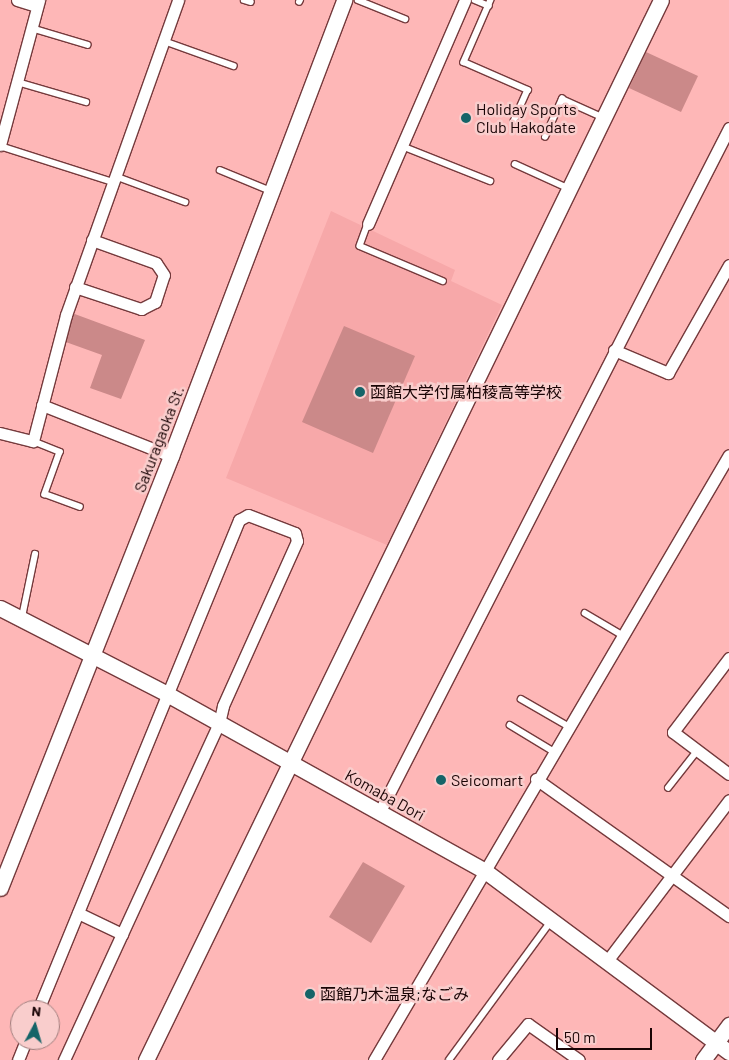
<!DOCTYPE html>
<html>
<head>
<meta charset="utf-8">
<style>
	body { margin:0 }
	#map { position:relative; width:729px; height:1060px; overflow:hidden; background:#feb7b7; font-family:Barlow,"Noto Sans JP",sans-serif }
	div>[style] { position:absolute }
	.built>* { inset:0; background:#f7a8a9 }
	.green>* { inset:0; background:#cb8989 }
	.roads { filter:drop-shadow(1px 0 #753a3c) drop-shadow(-1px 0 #753a3c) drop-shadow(0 1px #753a3c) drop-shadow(0 -1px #753a3c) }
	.lane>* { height:5.5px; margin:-2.75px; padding:0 2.75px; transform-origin:2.75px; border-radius:2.75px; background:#fff }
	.street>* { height:11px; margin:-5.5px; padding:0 5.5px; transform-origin:5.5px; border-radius:5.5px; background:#fff }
	.secondary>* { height:15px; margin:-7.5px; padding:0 7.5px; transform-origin:7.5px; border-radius:7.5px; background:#fff }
	.dots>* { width:14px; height:14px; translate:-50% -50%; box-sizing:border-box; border:2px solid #f9cdcc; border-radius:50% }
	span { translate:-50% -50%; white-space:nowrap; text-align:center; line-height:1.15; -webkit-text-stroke:5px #f9cdcc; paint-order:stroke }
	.poi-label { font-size:16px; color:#190405 }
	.left { translate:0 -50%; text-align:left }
	.street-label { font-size:16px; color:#190405 }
	.north { position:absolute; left:10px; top:1000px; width:50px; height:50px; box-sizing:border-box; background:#f9cdcc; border:1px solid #9f7d7c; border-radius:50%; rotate:6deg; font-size:14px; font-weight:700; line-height:20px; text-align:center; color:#190405 }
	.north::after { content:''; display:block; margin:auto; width:18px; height:22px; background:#156468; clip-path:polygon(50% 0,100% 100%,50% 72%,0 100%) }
	.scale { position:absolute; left:556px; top:1028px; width:96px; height:22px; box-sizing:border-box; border:2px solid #190405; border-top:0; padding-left:6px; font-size:15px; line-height:18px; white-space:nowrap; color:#190405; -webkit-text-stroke:4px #f9cdcc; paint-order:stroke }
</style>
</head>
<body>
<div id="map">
	<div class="built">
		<i style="clip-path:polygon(331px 211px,455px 270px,451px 281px,502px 305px,387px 545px,226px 478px)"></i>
	</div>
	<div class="green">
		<i style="clip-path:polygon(646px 52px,698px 76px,681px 112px,629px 88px)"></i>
		<i style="clip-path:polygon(72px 313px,145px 340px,121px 399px,90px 388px,102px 355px,63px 341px)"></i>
		<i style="clip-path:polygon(344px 326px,415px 356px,373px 453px,302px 422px)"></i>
		<i style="clip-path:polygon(363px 862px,405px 886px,371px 943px,329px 917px)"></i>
	</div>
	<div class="roads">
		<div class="lane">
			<i style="left:244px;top:0;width:7px;rotate:16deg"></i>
			<i style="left:358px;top:0;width:51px;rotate:22deg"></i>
			<i style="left:475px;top:0;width:15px;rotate:23deg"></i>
			<i style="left:491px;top:0;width:68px;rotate:113.5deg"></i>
			<i style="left:464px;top:62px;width:70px;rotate:23.6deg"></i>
			<i style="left:528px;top:90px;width:34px;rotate:114deg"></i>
			<i style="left:299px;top:2px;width:2px;rotate:-63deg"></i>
			<i style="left:31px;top:28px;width:59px;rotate:16.6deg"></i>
			<i style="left:164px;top:41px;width:74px;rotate:19.7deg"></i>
			<i style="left:17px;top:82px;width:72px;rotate:16.2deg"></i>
			<i style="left:545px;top:137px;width:42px;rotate:-65.9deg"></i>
			<i style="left:562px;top:99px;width:44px;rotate:24.2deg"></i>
			<i style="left:0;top:146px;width:119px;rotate:17.7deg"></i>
			<i style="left:402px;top:146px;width:95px;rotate:21.7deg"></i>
			<i style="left:515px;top:164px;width:58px;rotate:24.4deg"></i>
			<i style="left:220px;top:170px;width:55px;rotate:22.4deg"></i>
			<i style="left:115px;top:176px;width:75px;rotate:20.4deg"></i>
			<i style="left:368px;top:224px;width:23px;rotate:110deg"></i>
			<i style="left:360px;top:246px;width:90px;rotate:22.9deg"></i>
			<i style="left:33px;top:441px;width:29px;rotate:22deg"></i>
			<i style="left:60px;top:452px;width:45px;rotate:109.7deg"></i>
			<i style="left:45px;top:494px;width:37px;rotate:20deg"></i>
			<i style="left:585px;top:613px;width:43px;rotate:30.7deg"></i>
			<i style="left:22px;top:617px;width:64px;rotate:-78.3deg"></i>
			<i style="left:521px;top:699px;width:54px;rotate:29.9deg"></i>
			<i style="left:510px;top:725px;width:50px;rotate:31.2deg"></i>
			<i style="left:668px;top:788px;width:47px;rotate:-51.9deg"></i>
			<i style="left:449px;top:1060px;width:172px;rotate:-53.7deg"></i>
		</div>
		<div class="street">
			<i style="left:17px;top:0;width:21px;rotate:17deg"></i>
			<i style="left:0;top:145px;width:150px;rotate:-74.9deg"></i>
			<i style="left:368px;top:224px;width:244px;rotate:-66.6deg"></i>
			<i style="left:75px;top:287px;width:70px;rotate:18.4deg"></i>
			<i style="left:141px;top:309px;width:16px;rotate:-27deg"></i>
			<i style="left:155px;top:302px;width:28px;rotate:-72deg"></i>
			<i style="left:164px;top:275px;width:14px;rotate:-124deg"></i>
			<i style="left:156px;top:263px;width:68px;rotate:-160.2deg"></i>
			<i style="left:614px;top:350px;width:59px;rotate:23.1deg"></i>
			<i style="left:668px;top:373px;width:124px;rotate:-60.5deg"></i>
			<i style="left:42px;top:405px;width:139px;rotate:21.6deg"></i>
			<i style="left:0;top:433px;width:34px;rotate:14deg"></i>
			<i style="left:33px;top:441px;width:130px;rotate:-75.3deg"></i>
			<i style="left:66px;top:315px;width:334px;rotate:-70.4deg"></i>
			<i style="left:729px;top:658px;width:93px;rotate:127.1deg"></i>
			<i style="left:673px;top:732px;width:70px;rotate:36.9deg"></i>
			<i style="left:536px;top:779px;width:237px;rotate:35.4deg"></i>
			<i style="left:380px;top:811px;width:767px;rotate:-62.93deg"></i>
			<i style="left:78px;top:913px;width:49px;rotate:25.5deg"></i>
			<i style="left:607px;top:961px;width:202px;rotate:-52.8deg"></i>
			<i style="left:38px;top:1010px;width:530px;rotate:-67.7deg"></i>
			<i style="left:239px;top:520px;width:10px;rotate:-29deg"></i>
			<i style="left:248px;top:515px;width:50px;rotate:21deg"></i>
			<i style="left:295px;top:533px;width:8px;rotate:76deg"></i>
			<i style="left:297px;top:541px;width:181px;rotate:114.2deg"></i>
			<i style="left:223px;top:706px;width:17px;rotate:103deg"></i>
			<i style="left:219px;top:723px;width:371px;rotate:114.7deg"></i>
			<i style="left:18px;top:1060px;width:22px;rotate:-68deg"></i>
			<i style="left:374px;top:1060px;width:701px;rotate:-59.6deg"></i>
			<i style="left:498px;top:1060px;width:47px;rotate:-50.2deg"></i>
			<i style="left:528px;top:1024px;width:62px;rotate:35.2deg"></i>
		</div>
		<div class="secondary">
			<i style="left:0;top:608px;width:188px;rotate:27.2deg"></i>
			<i style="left:167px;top:694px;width:364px;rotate:29.1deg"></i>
			<i style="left:485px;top:871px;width:304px;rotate:36.6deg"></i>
			<i style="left:0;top:888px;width:465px;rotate:-68.4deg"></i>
			<i style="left:171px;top:456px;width:488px;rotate:-69.2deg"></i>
			<i style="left:146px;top:1060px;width:1178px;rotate:-64.09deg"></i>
			<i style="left:703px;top:1060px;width:44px;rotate:-53.4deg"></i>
		</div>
	</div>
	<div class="dots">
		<i style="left:466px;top:118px;background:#156468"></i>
		<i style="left:360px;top:392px;background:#156468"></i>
		<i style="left:441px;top:780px;background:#156468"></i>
		<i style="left:310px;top:994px;background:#156468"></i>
	</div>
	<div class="poi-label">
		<span class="left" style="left:476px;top:118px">Holiday Sports<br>Club Hakodate</span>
		<span class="left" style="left:370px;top:392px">函館大学付属柏稜高等学校</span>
		<span class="left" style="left:451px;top:780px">Seicomart</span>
		<span class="left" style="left:320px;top:994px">函館乃木温泉;なごみ</span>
	</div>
	<div class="street-label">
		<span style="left:159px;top:439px;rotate:-69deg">Sakuragaoka St.</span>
		<span style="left:385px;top:795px;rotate:29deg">Komaba Dori</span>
	</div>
	<div class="north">N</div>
	<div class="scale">50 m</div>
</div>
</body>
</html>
